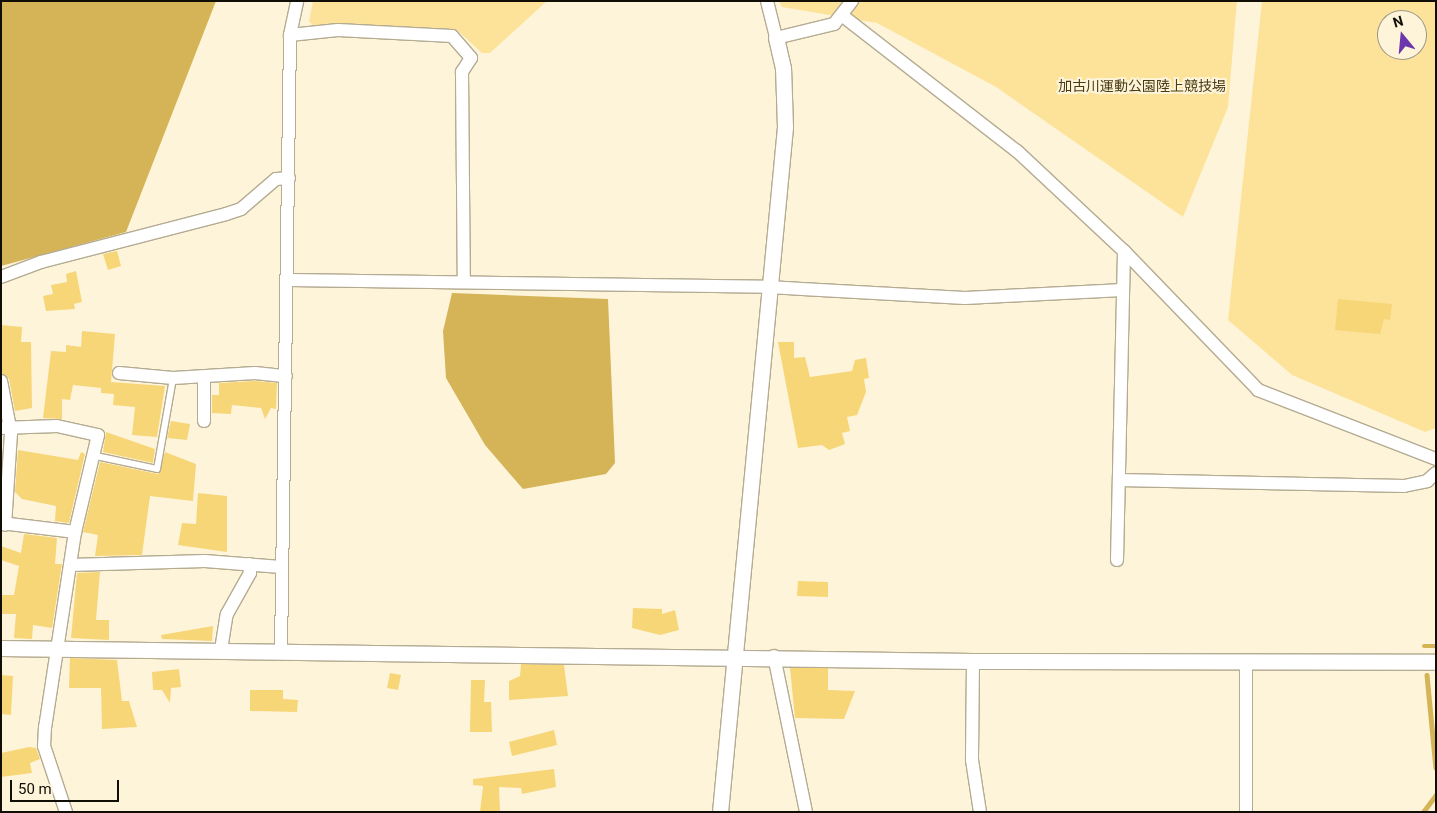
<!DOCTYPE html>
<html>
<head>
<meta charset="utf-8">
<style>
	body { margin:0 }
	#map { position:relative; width:1437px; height:813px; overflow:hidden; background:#fef4da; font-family:Roboto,"Noto Sans JP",sans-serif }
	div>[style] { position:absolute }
	.green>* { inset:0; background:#fde39a }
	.water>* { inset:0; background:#d4b456 }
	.stream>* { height:4.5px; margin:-2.25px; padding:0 2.25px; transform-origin:2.25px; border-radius:2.25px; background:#d4b456 }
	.building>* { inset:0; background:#f7d678 }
	.roads { filter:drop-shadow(1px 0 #b4ab92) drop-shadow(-1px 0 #b4ab92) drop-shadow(0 1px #b4ab92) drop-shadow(0 -1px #b4ab92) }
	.service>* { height:6px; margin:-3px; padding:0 3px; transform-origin:3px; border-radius:3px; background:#fff }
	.minor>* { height:12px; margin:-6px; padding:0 6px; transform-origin:6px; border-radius:6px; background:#fff }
	.tertiary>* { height:15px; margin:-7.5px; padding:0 7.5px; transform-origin:7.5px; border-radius:7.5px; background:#fff }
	span { translate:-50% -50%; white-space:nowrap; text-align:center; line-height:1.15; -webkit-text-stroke:4px #fef4da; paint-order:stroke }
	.park-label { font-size:14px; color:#493c14 }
	.frame { position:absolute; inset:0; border:2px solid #110e06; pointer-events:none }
	.north { position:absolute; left:1377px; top:10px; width:50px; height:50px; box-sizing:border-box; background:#fef4da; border:1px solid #9f9885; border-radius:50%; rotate:343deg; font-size:14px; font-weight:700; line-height:20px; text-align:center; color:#110e06 }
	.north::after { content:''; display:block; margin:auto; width:18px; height:22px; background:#6d36ad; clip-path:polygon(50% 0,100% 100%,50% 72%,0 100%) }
	.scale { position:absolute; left:10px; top:780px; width:109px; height:22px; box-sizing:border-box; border:2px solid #110e06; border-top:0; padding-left:6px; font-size:15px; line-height:18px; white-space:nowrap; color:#110e06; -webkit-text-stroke:4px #fef4da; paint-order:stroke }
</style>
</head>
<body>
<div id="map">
	<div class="green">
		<i style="clip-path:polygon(313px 1px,547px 1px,490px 53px,482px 53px,458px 31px,338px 24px,315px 28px,309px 21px)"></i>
		<i style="clip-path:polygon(779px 1px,1237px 1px,1228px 107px,1183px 217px,996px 87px,877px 23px,782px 7px)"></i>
		<i style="clip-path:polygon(evenodd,1262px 1px,1436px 1px,1436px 428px,1425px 432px,1292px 375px,1228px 320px,1262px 1px,1387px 20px,1417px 20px,1417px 50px,1387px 50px,1387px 20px)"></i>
	</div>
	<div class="water">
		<i style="clip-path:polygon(1px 1px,216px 1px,126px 232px,1px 266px)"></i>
		<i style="clip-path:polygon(452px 293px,608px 299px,615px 463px,606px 474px,523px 489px,485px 445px,446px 378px,443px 331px)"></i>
	</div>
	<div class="stream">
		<i style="left:1424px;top:646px;width:12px"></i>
		<i style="left:1427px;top:675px;width:93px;rotate:84.5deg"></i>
		<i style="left:1423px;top:812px;width:21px;rotate:-53deg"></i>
	</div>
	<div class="building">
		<i style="clip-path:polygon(117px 251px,121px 266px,108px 270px,103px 254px)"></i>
		<i style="clip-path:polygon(76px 271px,82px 302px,74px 304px,75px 309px,46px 311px,43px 296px,53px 294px,51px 285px,67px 282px,66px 274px)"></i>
		<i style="clip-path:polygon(1338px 299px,1392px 304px,1390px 320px,1384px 319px,1380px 334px,1335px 330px)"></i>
		<i style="clip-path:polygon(1px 325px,22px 327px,21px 342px,31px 342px,32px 408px,15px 411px,9px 379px,1px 373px)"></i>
		<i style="clip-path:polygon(82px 331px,115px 334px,111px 382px,165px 386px,157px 437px,132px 435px,135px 407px,113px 405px,114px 394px,101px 393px,101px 388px,73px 385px,70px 400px,62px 399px,62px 419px,43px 418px,51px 351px,66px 352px,66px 345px,81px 347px)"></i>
		<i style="clip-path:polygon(778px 342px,794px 342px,794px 358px,805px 357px,810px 377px,852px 371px,855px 360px,866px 358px,869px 378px,864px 379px,866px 392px,857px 415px,847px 417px,850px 431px,842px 433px,845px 444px,829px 450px,822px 445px,798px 448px)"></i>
		<i style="clip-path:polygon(255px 381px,277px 383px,276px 409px,271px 408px,265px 419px,261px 408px,232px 405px,231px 414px,212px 413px,212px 395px,219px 395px,219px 383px)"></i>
		<i style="clip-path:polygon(171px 421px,190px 424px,187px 440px,167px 438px)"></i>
		<i style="clip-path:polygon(106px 432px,155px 449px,153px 463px,103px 452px)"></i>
		<i style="clip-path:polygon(18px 450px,78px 460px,81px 452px,85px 454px,69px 523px,55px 521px,56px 506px,22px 499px,15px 492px)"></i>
		<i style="clip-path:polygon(165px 452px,196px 464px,193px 501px,150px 496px,142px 555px,95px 556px,98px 535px,83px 532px,100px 462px,158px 474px)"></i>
		<i style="clip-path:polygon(198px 493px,227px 496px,227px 552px,178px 545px,182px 523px,196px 524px)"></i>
		<i style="clip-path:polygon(24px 534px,57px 538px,55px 564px,62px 564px,52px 628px,33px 625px,32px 639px,14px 638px,16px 614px,1px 614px,1px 595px,14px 595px,19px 566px,1px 560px,1px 546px,21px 553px)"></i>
		<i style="clip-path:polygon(100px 572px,96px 620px,109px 620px,109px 640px,71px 638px,77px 573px)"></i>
		<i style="clip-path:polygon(798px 581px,828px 582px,828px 597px,797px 596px)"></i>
		<i style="clip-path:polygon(633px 608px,662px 609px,662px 614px,675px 610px,679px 630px,660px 635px,632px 628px)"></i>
		<i style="clip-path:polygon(213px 626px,212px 641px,162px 639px,161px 635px)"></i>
		<i style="clip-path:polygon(70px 658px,117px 660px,122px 701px,129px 701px,137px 727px,102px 729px,101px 688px,69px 688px)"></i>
		<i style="clip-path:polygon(521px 664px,564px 665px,568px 696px,509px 700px,509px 681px,520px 676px)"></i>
		<i style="clip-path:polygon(790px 668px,828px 668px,828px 690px,855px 691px,844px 719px,795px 718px)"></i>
		<i style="clip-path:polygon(179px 669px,181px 687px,171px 688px,170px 703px,162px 690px,153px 690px,152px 672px)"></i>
		<i style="clip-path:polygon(390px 673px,401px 675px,398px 690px,387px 688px)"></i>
		<i style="clip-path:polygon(1px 675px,13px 676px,11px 715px,1px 714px)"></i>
		<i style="clip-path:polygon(471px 680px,485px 680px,484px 702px,491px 702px,492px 732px,470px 732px)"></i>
		<i style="clip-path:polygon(250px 690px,283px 690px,283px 699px,298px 700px,297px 712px,250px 711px)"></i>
		<i style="clip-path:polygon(554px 730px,557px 745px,512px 756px,509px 742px)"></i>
		<i style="clip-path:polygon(29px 747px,36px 748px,40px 759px,30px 763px,32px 773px,1px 777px,1px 753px)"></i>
		<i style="clip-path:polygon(554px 769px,556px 787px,522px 794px,521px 788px,499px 787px,500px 812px,480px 812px,483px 786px,473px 785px,473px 779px)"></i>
	</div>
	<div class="roads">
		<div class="service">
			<i style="left:96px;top:456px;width:62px;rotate:12deg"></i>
			<i style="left:157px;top:469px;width:92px;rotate:-80deg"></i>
		</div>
		<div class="minor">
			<i style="left:767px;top:1px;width:38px;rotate:76deg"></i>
			<i style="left:776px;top:38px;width:60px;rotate:-13.6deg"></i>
			<i style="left:834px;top:24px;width:29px;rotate:-52deg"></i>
			<i style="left:844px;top:17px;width:219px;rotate:37.8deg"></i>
			<i style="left:1017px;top:151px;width:146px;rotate:43.1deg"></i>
			<i style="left:1124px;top:251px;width:193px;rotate:46deg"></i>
			<i style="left:1258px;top:390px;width:191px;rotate:21.2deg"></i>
			<i style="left:290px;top:35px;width:35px;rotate:-78deg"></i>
			<i style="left:1px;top:277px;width:43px;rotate:-20.6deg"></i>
			<i style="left:41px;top:262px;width:191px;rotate:-14.5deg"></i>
			<i style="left:226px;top:214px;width:16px;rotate:-18deg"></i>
			<i style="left:241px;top:209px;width:46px;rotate:-40.6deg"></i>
			<i style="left:276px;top:179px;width:13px;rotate:-4deg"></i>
			<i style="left:290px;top:280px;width:477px;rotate:0.8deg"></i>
			<i style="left:767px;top:287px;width:198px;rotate:3.2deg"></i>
			<i style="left:965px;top:298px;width:158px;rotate:-2.9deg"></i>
			<i style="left:119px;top:373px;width:54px;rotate:5.3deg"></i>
			<i style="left:173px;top:378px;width:82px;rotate:-3.5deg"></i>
			<i style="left:255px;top:373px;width:31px;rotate:6deg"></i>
			<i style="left:1px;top:381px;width:53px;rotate:79.1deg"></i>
			<i style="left:11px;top:433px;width:92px;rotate:93.7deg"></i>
			<i style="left:204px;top:421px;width:44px;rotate:-90deg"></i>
			<i style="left:1px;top:428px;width:56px;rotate:-2deg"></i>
			<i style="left:57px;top:426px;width:42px;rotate:12.4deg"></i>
			<i style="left:98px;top:435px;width:100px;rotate:103.3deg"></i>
			<i style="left:1119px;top:480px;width:285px;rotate:1.2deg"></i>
			<i style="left:1404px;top:486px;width:24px;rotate:-12deg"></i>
			<i style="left:1427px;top:481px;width:12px;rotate:-42deg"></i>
			<i style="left:1px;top:523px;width:75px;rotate:6.9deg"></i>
			<i style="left:75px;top:532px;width:197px;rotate:98.7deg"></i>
			<i style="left:45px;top:727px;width:19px;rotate:93deg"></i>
			<i style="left:44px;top:746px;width:70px;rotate:71.6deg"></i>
			<i style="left:1117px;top:560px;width:309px;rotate:-88.7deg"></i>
			<i style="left:70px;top:565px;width:135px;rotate:-1.7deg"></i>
			<i style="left:205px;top:561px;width:76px;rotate:4.5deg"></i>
			<i style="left:221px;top:650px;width:36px;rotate:-81deg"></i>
			<i style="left:227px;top:614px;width:47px;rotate:-60.7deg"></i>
			<i style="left:250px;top:573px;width:9px;rotate:-96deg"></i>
			<i style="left:281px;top:651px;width:616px;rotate:-89.16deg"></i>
			<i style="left:290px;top:35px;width:48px;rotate:-5.9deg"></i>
			<i style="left:338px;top:30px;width:114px;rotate:3deg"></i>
			<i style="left:452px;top:36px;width:29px;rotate:49deg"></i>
			<i style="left:471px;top:58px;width:17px;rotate:123deg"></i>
			<i style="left:462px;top:72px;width:210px;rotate:89.5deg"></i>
			<i style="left:774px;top:656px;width:159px;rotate:78.4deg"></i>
			<i style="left:973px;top:661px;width:99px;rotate:90.6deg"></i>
			<i style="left:972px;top:760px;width:53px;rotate:81.3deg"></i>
			<i style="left:1246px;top:812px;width:151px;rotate:-90deg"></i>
		</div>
		<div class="tertiary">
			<i style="left:1px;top:648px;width:972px;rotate:0.77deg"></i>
			<i style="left:973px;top:661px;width:463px;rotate:0.1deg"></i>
			<i style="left:720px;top:812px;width:688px;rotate:-84.58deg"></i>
			<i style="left:785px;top:127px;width:59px;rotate:-91.9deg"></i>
			<i style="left:783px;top:68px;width:31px;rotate:-103deg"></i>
		</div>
	</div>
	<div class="park-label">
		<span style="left:1142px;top:86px">加古川運動公園陸上競技場</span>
	</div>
	<div class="frame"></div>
	<div class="north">N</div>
	<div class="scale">50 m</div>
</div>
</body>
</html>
